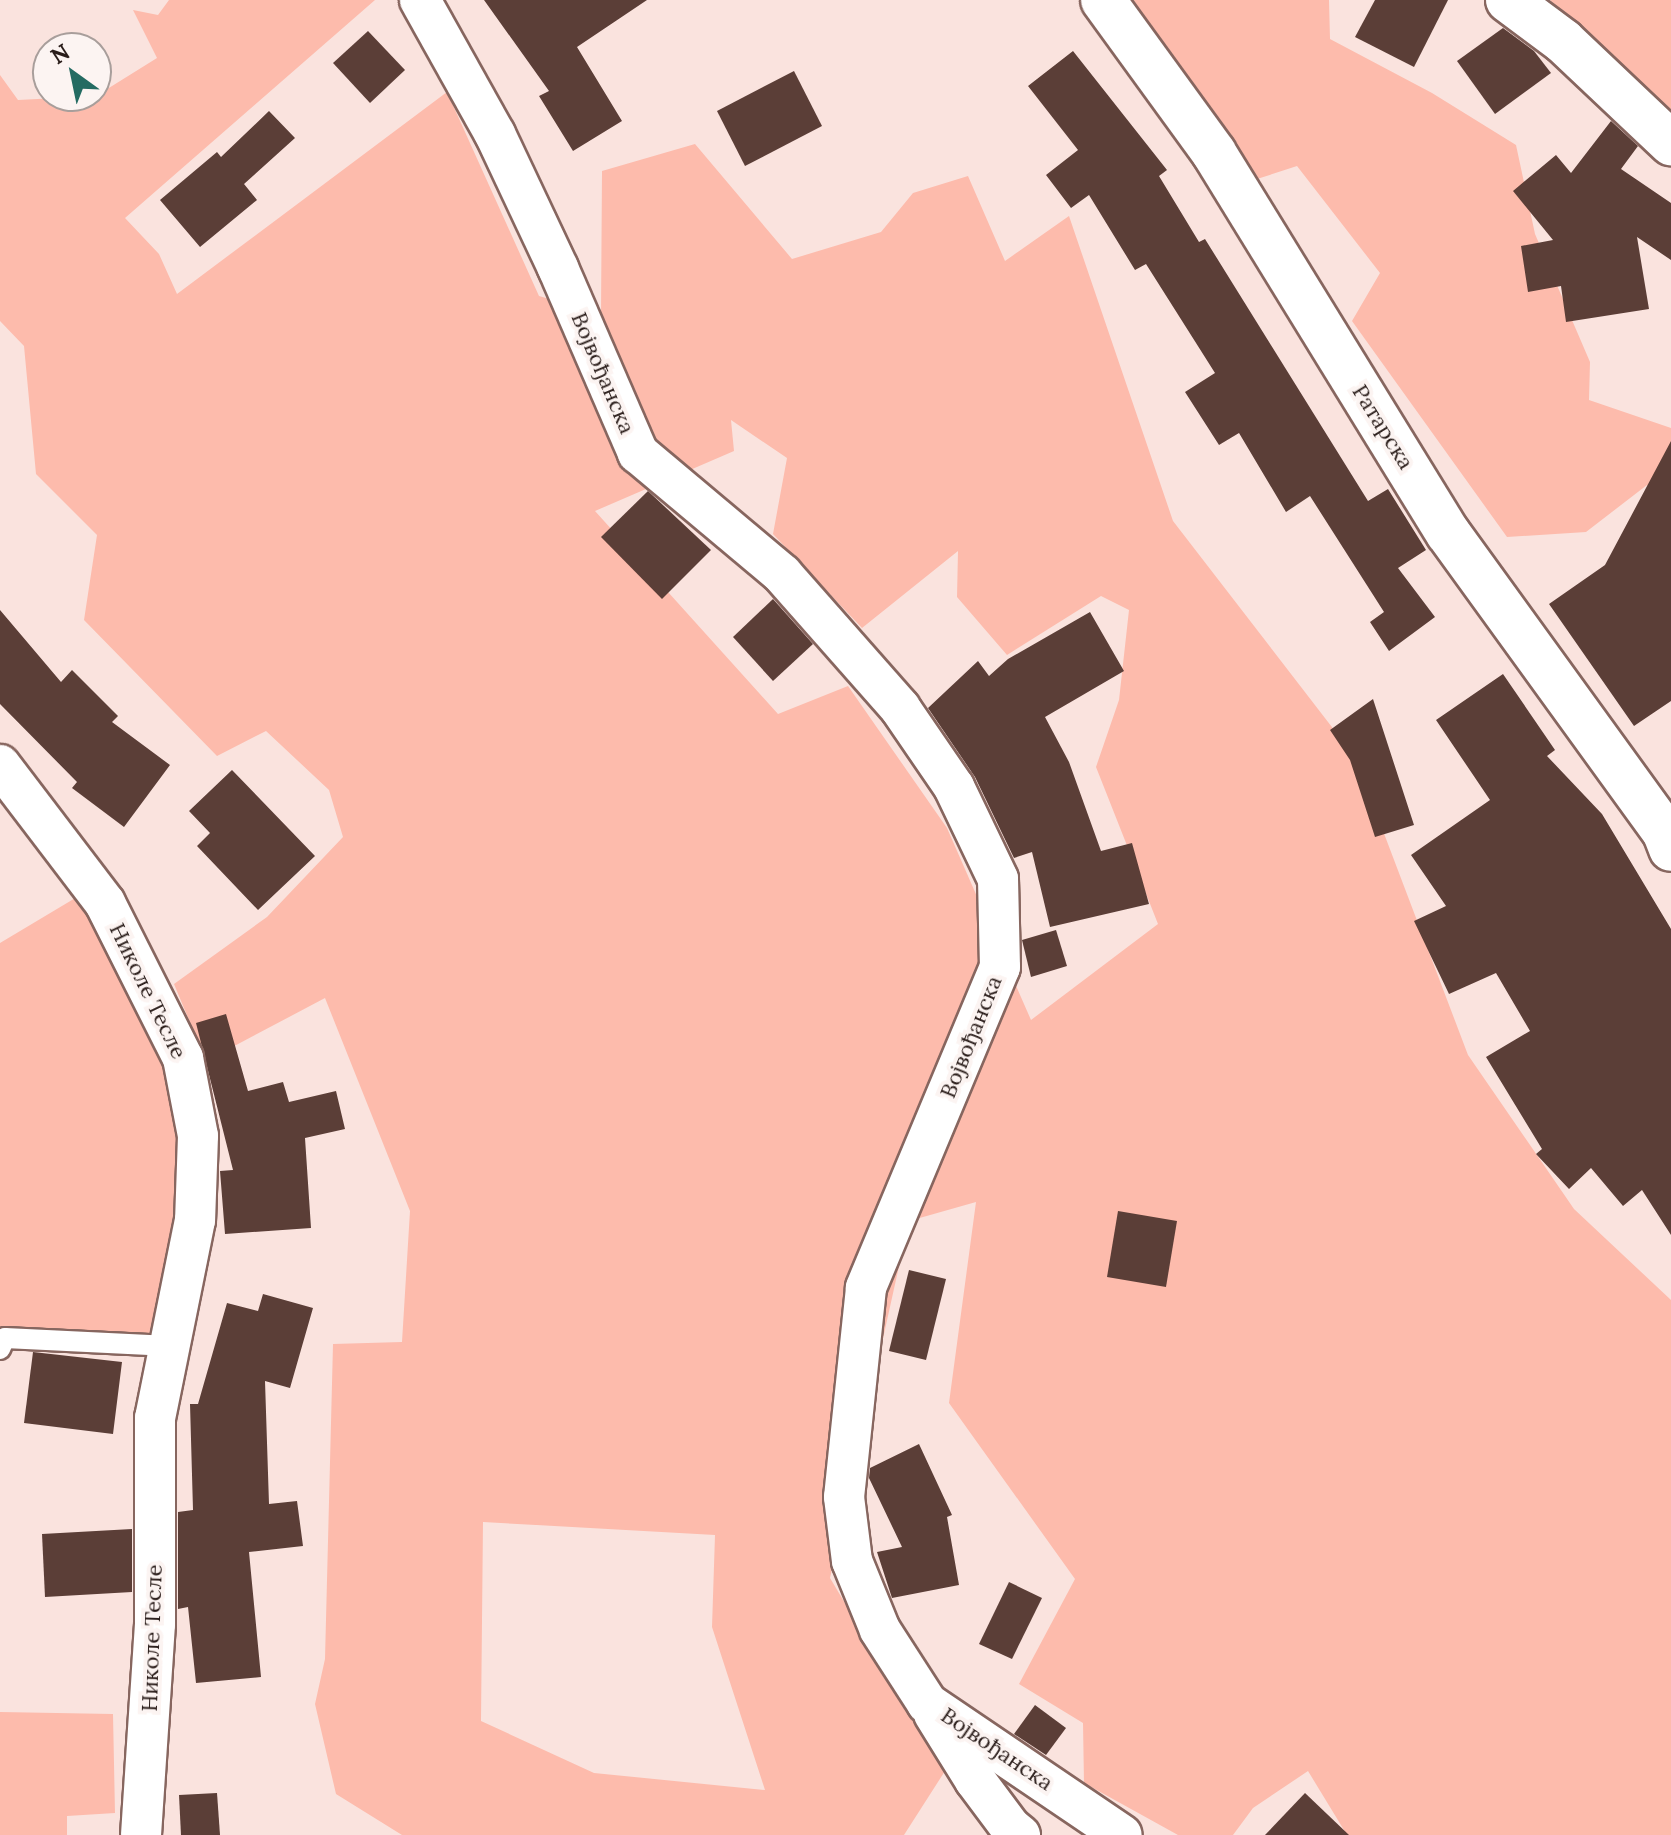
<!DOCTYPE html>
<html>
<head>
<meta charset="utf-8">
<style>
	body { margin:0 }
	#map { position:relative; width:1671px; height:1835px; overflow:hidden; background:#fae3de; font-family:Lora,serif }
	div>[style] { position:absolute }
	.green>* { inset:0; background:#fdbbac }
	.building>* { inset:0; background:#5b3e37 }
	.roads { filter:drop-shadow(2px 0 #87665f) drop-shadow(-2px 0 #87665f) drop-shadow(0 2px #87665f) drop-shadow(0 -2px #87665f) }
	.service>* { height:20px; margin:-10px; padding:0 10px; transform-origin:10px; border-radius:10px; background:#fff }
	.minor>* { height:40px; margin:-20px; padding:0 20px; transform-origin:20px; border-radius:20px; background:#fff }
	.tertiary>* { height:44px; margin:-22px; padding:0 22px; transform-origin:22px; border-radius:22px; background:#fff }
	span { translate:-50% -50%; white-space:nowrap; text-align:center; line-height:1.15; -webkit-text-stroke:8px #fcf4f2; paint-order:stroke }
	.street-label { font-size:22px; color:#291c19 }
	.north { position:absolute; left:32px; top:32px; width:80px; height:80px; box-sizing:border-box; background:#fcf4f2; border:2px solid #a89e9b; border-radius:50%; rotate:327deg; font-size:22px; font-weight:700; line-height:32px; text-align:center; color:#291c19 }
	.north::after { content:''; display:block; margin:auto; width:28px; height:36px; background:#246b62; clip-path:polygon(50% 0,100% 100%,50% 72%,0 100%) }
</style>
</head>
<body>
<div id="map">
	<div class="green">
		<i style="clip-path:polygon(evenodd,169px 0,375px 0,125px 218px,159px 254px,177px 294px,447px 92px,539px 296px,601px 314px,602px 171px,695px 144px,792px 259px,881px 232px,913px 193px,968px 176px,1005px 261px,1069px 216px,1173px 521px,1355px 757px,1468px 1055px,1574px 1209px,1671px 1300px,1671px 1835px,1347px 1835px,1308px 1771px,1253px 1808px,1233px 1835px,1178px 1835px,1084px 1783px,1083px 1723px,1019px 1684px,1075px 1579px,949px 1403px,976px 1202px,909px 1221px,830px 1578px,945px 1771px,904px 1835px,402px 1835px,336px 1794px,315px 1704px,325px 1659px,333px 1344px,402px 1342px,410px 1211px,325px 998px,206px 1061px,174px 984px,267px 917px,343px 837px,329px 790px,266px 731px,217px 756px,84px 620px,97px 535px,36px 474px,24px 346px,0 321px,0 75px,18px 100px,96px 96px,157px 58px,133px 10px,158px 15px,169px 0,731px 420px,787px 458px,773px 534px,862px 628px,958px 551px,957px 597px,1007px 655px,1101px 596px,1129px 610px,1119px 700px,1096px 767px,1158px 924px,1031px 1020px,947px 828px,848px 686px,778px 714px,595px 511px,734px 451px,731px 420px,169px 0,483px 1522px,715px 1535px,712px 1627px,765px 1790px,594px 1773px,481px 1721px,483px 1522px)"></i>
		<i style="clip-path:polygon(1129px 0,1329px 0,1330px 39px,1432px 93px,1516px 145px,1535px 234px,1590px 362px,1589px 400px,1671px 428px,1671px 508px,1647px 485px,1586px 532px,1507px 537px,1352px 321px,1380px 273px,1297px 166px,1254px 180px)"></i>
		<i style="clip-path:polygon(1550px 0,1671px 0,1671px 124px,1575px 32px)"></i>
		<i style="clip-path:polygon(77px 897px,174px 1074px,182px 1162px,167px 1341px,5px 1338px,0 1349px,0 943px)"></i>
		<i style="clip-path:polygon(0 1712px,113px 1714px,115px 1813px,67px 1816px,67px 1835px,0 1835px)"></i>
	</div>
	<div class="building">
		<i style="clip-path:polygon(484px 0,647px 0,577px 47px,622px 121px,573px 151px,539px 96px,549px 91px)"></i>
		<i style="clip-path:polygon(1375px 0,1448px 0,1414px 67px,1355px 37px)"></i>
		<i style="clip-path:polygon(1503px 28px,1534px 51px,1551px 73px,1495px 114px,1457px 61px)"></i>
		<i style="clip-path:polygon(368px 31px,405px 70px,370px 103px,333px 63px)"></i>
		<i style="clip-path:polygon(1073px 51px,1167px 170px,1159px 176px,1199px 242px,1205px 239px,1368px 501px,1388px 489px,1426px 550px,1398px 568px,1435px 617px,1389px 651px,1370px 622px,1384px 612px,1310px 496px,1286px 512px,1239px 433px,1219px 445px,1185px 392px,1215px 373px,1146px 264px,1135px 270px,1089px 195px,1071px 208px,1046px 175px,1078px 150px,1028px 86px)"></i>
		<i style="clip-path:polygon(794px 71px,822px 126px,745px 166px,717px 111px)"></i>
		<i style="clip-path:polygon(269px 111px,295px 138px,244px 184px,257px 200px,200px 247px,160px 200px,217px 152px,221px 157px)"></i>
		<i style="clip-path:polygon(1611px 121px,1638px 146px,1621px 169px,1671px 203px,1671px 260px,1637px 237px,1649px 309px,1566px 322px,1561px 286px,1528px 292px,1521px 246px,1553px 240px,1513px 191px,1556px 155px,1571px 173px)"></i>
		<i style="clip-path:polygon(1671px 441px,1671px 701px,1634px 726px,1549px 604px,1605px 565px)"></i>
		<i style="clip-path:polygon(648px 491px,711px 550px,662px 599px,601px 537px)"></i>
		<i style="clip-path:polygon(773px 599px,813px 644px,773px 681px,733px 637px)"></i>
		<i style="clip-path:polygon(0 610px,61px 682px,72px 670px,118px 716px,112px 722px,170px 765px,124px 827px,72px 788px,77px 782px,0 704px)"></i>
		<i style="clip-path:polygon(1090px 612px,1124px 671px,1045px 717px,1069px 762px,1101px 851px,1132px 843px,1149px 904px,1050px 927px,1032px 852px,1014px 858px,975px 777px,928px 708px,978px 661px,989px 676px,1008px 659px)"></i>
		<i style="clip-path:polygon(1503px 674px,1555px 750px,1547px 756px,1602px 814px,1671px 929px,1671px 1235px,1642px 1190px,1623px 1206px,1591px 1168px,1569px 1189px,1536px 1154px,1542px 1149px,1486px 1057px,1530px 1031px,1496px 973px,1449px 994px,1414px 921px,1446px 906px,1411px 855px,1490px 800px,1436px 720px)"></i>
		<i style="clip-path:polygon(1373px 699px,1414px 825px,1375px 837px,1350px 760px,1330px 730px)"></i>
		<i style="clip-path:polygon(232px 770px,315px 856px,258px 910px,197px 846px,210px 833px,189px 811px)"></i>
		<i style="clip-path:polygon(1056px 930px,1067px 966px,1031px 977px,1022px 940px)"></i>
		<i style="clip-path:polygon(226px 1014px,248px 1091px,283px 1082px,289px 1102px,336px 1091px,345px 1129px,305px 1138px,311px 1228px,225px 1234px,220px 1171px,233px 1170px,196px 1023px)"></i>
		<i style="clip-path:polygon(1118px 1211px,1177px 1221px,1166px 1287px,1107px 1277px)"></i>
		<i style="clip-path:polygon(909px 1270px,946px 1279px,926px 1360px,889px 1351px)"></i>
		<i style="clip-path:polygon(263px 1294px,313px 1308px,290px 1388px,265px 1381px,269px 1504px,297px 1501px,303px 1546px,249px 1552px,261px 1677px,196px 1683px,188px 1607px,178px 1609px,178px 1512px,193px 1510px,190px 1404px,198px 1404px,227px 1303px,258px 1311px)"></i>
		<i style="clip-path:polygon(33px 1352px,122px 1362px,113px 1434px,24px 1423px)"></i>
		<i style="clip-path:polygon(919px 1444px,952px 1515px,947px 1517px,959px 1585px,892px 1598px,877px 1552px,902px 1547px,869px 1478px,870px 1468px)"></i>
		<i style="clip-path:polygon(132px 1529px,132px 1592px,45px 1597px,42px 1534px)"></i>
		<i style="clip-path:polygon(1009px 1582px,1042px 1598px,1012px 1659px,979px 1644px)"></i>
		<i style="clip-path:polygon(1035px 1705px,1066px 1728px,1046px 1755px,1014px 1734px)"></i>
		<i style="clip-path:polygon(217px 1793px,220px 1835px,181px 1835px,179px 1795px)"></i>
		<i style="clip-path:polygon(1305px 1793px,1349px 1835px,1265px 1835px)"></i>
	</div>
	<div class="roads">
		<div class="service">
			<i style="left:0;top:1349px;width:12px;rotate:-66deg"></i>
			<i style="left:5px;top:1338px;width:165px;rotate:2.8deg"></i>
		</div>
		<div class="minor">
			<i style="left:420px;top:0;width:154px;rotate:60.8deg"></i>
			<i style="left:495px;top:134px;width:148px;rotate:64.8deg"></i>
			<i style="left:558px;top:268px;width:202px;rotate:66.6deg"></i>
			<i style="left:638px;top:453px;width:188px;rotate:40deg"></i>
			<i style="left:782px;top:574px;width:179px;rotate:48.6deg"></i>
			<i style="left:900px;top:708px;width:96px;rotate:55.6deg"></i>
			<i style="left:954px;top:787px;width:102px;rotate:64.4deg"></i>
			<i style="left:998px;top:879px;width:88px;rotate:88.7deg"></i>
			<i style="left:1000px;top:967px;width:348px;rotate:112.7deg"></i>
			<i style="left:866px;top:1288px;width:210px;rotate:96deg"></i>
			<i style="left:844px;top:1497px;width:64px;rotate:82.9deg"></i>
			<i style="left:852px;top:1561px;width:74px;rotate:67.9deg"></i>
			<i style="left:880px;top:1630px;width:87px;rotate:57.2deg"></i>
			<i style="left:927px;top:1703px;width:235px;rotate:34.1deg"></i>
			<i style="left:0;top:765px;width:173px;rotate:52.7deg"></i>
			<i style="left:105px;top:903px;width:174px;rotate:63.3deg"></i>
			<i style="left:183px;top:1058px;width:79px;rotate:79.1deg"></i>
			<i style="left:198px;top:1136px;width:84px;rotate:92deg"></i>
			<i style="left:195px;top:1220px;width:202px;rotate:101.4deg"></i>
			<i style="left:155px;top:1418px;width:206px;rotate:90deg"></i>
			<i style="left:155px;top:1624px;width:211px;rotate:93.8deg"></i>
			<i style="left:934px;top:1714px;width:78px;rotate:58.2deg"></i>
			<i style="left:975px;top:1780px;width:59px;rotate:53.3deg"></i>
			<i style="left:1010px;top:1827px;width:13px;rotate:39deg"></i>
		</div>
		<div class="tertiary">
			<i style="left:1103px;top:0;width:189px;rotate:54deg"></i>
			<i style="left:1214px;top:153px;width:446px;rotate:58.4deg"></i>
			<i style="left:1448px;top:533px;width:370px;rotate:54.1deg"></i>
			<i style="left:1665px;top:833px;width:17px;rotate:69deg"></i>
			<i style="left:1508px;top:0;width:69px;rotate:36.7deg"></i>
			<i style="left:1563px;top:41px;width:149px;rotate:43.4deg"></i>
		</div>
	</div>
	<div class="street-label">
		<span style="left:603px;top:373px;rotate:67deg">Војвођанска</span>
		<span style="left:1383px;top:427px;rotate:58deg">Ратарска</span>
		<span style="left:148px;top:991px;rotate:64deg">Николе Тесле</span>
		<span style="left:971px;top:1037px;rotate:-68deg">Војвођанска</span>
		<span style="left:152px;top:1638px;rotate:-88deg">Николе Тесле</span>
		<span style="left:997px;top:1749px;rotate:34deg">Војвођанска</span>
	</div>
	<div class="north">N</div>
</div>
</body>
</html>
